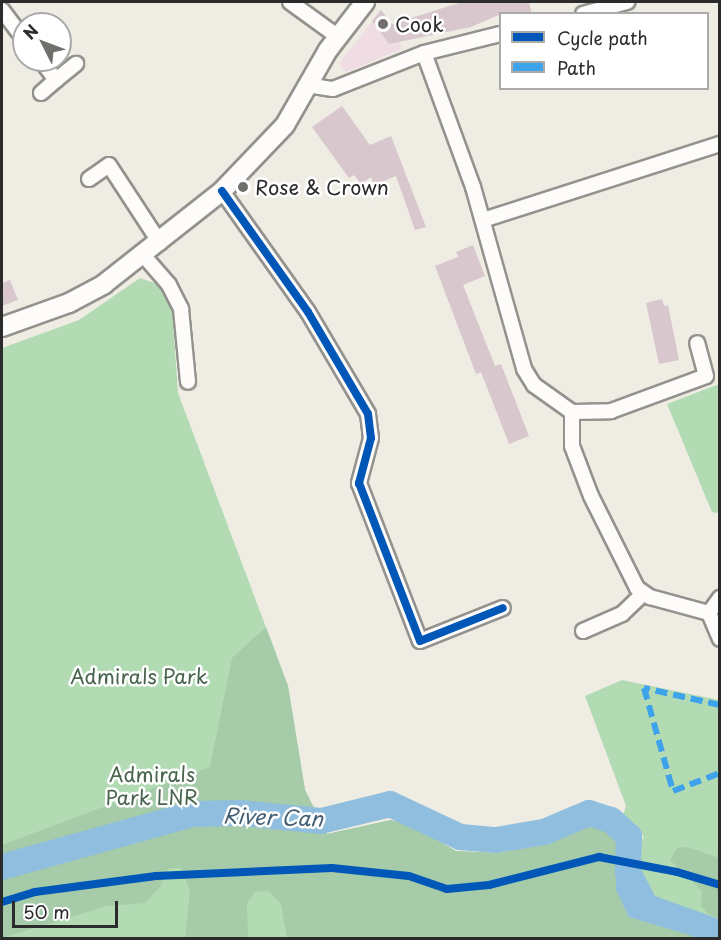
<!DOCTYPE html>
<html>
<head>
<meta charset="utf-8">
<style>
	body { margin:0 }
	#map { position:relative; width:721px; height:940px; overflow:hidden; background:#efece3; font-family:"Playpen Sans",sans-serif }
	div>[style] { position:absolute }
	.built>* { inset:0; background:#f0dde4 }
	.green>* { inset:0; background:#b2dbb3 }
	.forest>* { inset:0; background:#a5cba8 }
	.water>* { inset:0; background:#90bede }
	.river>* { height:26px; margin:-13px; padding:0 13px; transform-origin:13px; border-radius:13px; background:#90bede }
	.building>* { inset:0; background:#d8c8cd }
	.roads { filter:drop-shadow(2px 0 #93928d) drop-shadow(-2px 0 #93928d) drop-shadow(0 2px #93928d) drop-shadow(0 -2px #93928d) }
	.minor>* { height:14px; margin:-7px; padding:0 7px; transform-origin:7px; border-radius:7px; background:#fdfcfb }
	.major>* { height:18px; margin:-9px; padding:0 9px; transform-origin:9px; border-radius:9px; background:#fdfcfb }
	.quiet>* { height:6px; margin-top:-3px; transform-origin:0; background:repeating-linear-gradient(90deg,#3ea3eb 0 12px,transparent 0 18px) }
	.cycleway>* { height:8px; margin:-4px; padding:0 4px; transform-origin:4px; border-radius:4px; background:#0057b8 }
	.dots>* { width:16px; height:16px; translate:-50% -50%; box-sizing:border-box; border:3px solid #fff; border-radius:50% }
	span { translate:-50% -50%; white-space:nowrap; text-align:center; line-height:1.15; -webkit-text-stroke:5px #fff; paint-order:stroke }
	.poi-label { font-size:20px; color:#2b2b2b }
	.left { translate:0 -50%; text-align:left }
	.park-label { font-size:20px; color:#49644d }
	.water-label { font-size:21px; color:#435e72; font-style:italic }
	.frame { position:absolute; inset:0; border:3px solid #2b2b2b; pointer-events:none }
	.legend { position:absolute; left:499px; top:12px; width:210px; height:78px; box-sizing:border-box; background:#fff; border:2px solid #aaa; margin:0; padding:8px 10px; list-style:none; font-size:18px; color:#2b2b2b }
	.legend li { display:flex; align-items:center; gap:12px; height:30px }
	.legend b { width:30px; border:2px solid #aaa }
	.north { position:absolute; left:12px; top:12px; width:60px; height:60px; box-sizing:border-box; background:#fff; border:2px solid #aaa; border-radius:50%; rotate:312deg; font-size:16px; font-weight:700; line-height:24px; text-align:center; color:#2b2b2b }
	.north::after { content:''; display:block; margin:auto; width:21px; height:27px; background:#706f6b; clip-path:polygon(50% 0,100% 100%,50% 72%,0 100%) }
	.scale { position:absolute; left:12px; top:901px; width:106px; height:27px; box-sizing:border-box; border:3px solid #2b2b2b; border-top:0; padding-left:8px; font-size:18px; line-height:21px; white-space:nowrap; color:#2b2b2b; -webkit-text-stroke:4px #fff; paint-order:stroke }
</style>
</head>
<body>
<div id="map">
	<div class="built">
		<i style="clip-path:polygon(381px 10px,394px 27px,402px 49px,346px 72px,339px 64px)"></i>
	</div>
	<div class="green">
		<i style="clip-path:polygon(140px 278px,157px 284px,172px 307px,178px 393px,288px 686px,305px 790px,327px 834px,391px 820px,414px 826px,456px 851px,499px 853px,555px 840px,590px 824px,644px 839px,641px 831px,623px 815px,626px 806px,585px 696px,622px 680px,719px 700px,719px 938px,2px 938px,2px 348px,79px 320px)"></i>
		<i style="clip-path:polygon(719px 384px,720px 511px,716px 513px,712px 512px,667px 404px)"></i>
	</div>
	<div class="forest">
		<i style="clip-path:polygon(266px 627px,288px 686px,305px 790px,327px 834px,391px 820px,414px 826px,456px 851px,499px 853px,555px 840px,585px 825px,597px 825px,619px 839px,616px 890px,629px 917px,699px 938px,287px 938px,281px 904px,268px 891px,255px 892px,247px 903px,248px 938px,185px 938px,190px 891px,181px 868px,169px 868px,160px 887px,145px 903px,107px 906px,2px 938px,2px 845px,210px 767px,232px 658px)"></i>
		<i style="clip-path:polygon(688px 847px,719px 858px,719px 919px,706px 912px,701px 905px,702px 891px,670px 860px,677px 848px)"></i>
	</div>
	<div class="water">
		<i style="clip-path:polygon(616px 863px,640px 867px,655px 896px,719px 919px,719px 938px,699px 938px,629px 917px,616px 890px)"></i>
	</div>
	<div class="river">
		<i style="left:2px;top:867px;width:198px;rotate:-15.5deg"></i>
		<i style="left:193px;top:814px;width:48px;rotate:-1.2deg"></i>
		<i style="left:241px;top:813px;width:80px;rotate:5.7deg"></i>
		<i style="left:321px;top:821px;width:71px;rotate:-13.8deg"></i>
		<i style="left:390px;top:804px;width:77px;rotate:25.2deg"></i>
		<i style="left:460px;top:837px;width:36px;rotate:5deg"></i>
		<i style="left:496px;top:840px;width:49px;rotate:-9.5deg"></i>
		<i style="left:544px;top:832px;width:49px;rotate:-22.9deg"></i>
		<i style="left:589px;top:813px;width:23px;rotate:18deg"></i>
		<i style="left:611px;top:820px;width:24px;rotate:42deg"></i>
		<i style="left:629px;top:836px;width:36px;rotate:92deg"></i>
		<i style="left:628px;top:872px;width:28px;rotate:72deg"></i>
	</div>
	<div class="building">
		<i style="clip-path:polygon(462px 2px,529px 2px,532px 14px,501px 14px,471px 27px,389px 44px,372px 21px,381px 10px,392px 24px)"></i>
		<i style="clip-path:polygon(342px 106px,370px 145px,391px 136px,426px 227px,415px 230px,396px 176px,374px 185px,371px 177px,361px 184px,354px 175px,349px 178px,312px 127px)"></i>
		<i style="clip-path:polygon(473px 245px,485px 276px,463px 285px,495px 366px,501px 364px,529px 436px,509px 444px,481px 372px,476px 374px,435px 266px,458px 257px,456px 252px)"></i>
		<i style="clip-path:polygon(10px 280px,18px 300px,2px 306px,2px 283px)"></i>
		<i style="clip-path:polygon(662px 299px,664px 306px,668px 305px,679px 360px,659px 364px,646px 303px)"></i>
	</div>
	<div class="roads">
		<div class="minor">
			<i style="left:290px;top:2px;width:58px;rotate:35.9deg"></i>
			<i style="left:2px;top:10px;width:36px;rotate:53deg"></i>
			<i style="left:583px;top:14px;width:46px;rotate:-15.3deg"></i>
			<i style="left:424px;top:53px;width:143px;rotate:69.9deg"></i>
			<i style="left:473px;top:187px;width:189px;rotate:74.3deg"></i>
			<i style="left:524px;top:369px;width:19px;rotate:58deg"></i>
			<i style="left:534px;top:385px;width:47px;rotate:35.4deg"></i>
			<i style="left:572px;top:412px;width:39px;rotate:-1deg"></i>
			<i style="left:611px;top:411px;width:101px;rotate:-20.2deg"></i>
			<i style="left:706px;top:376px;width:34px;rotate:-105deg"></i>
			<i style="left:56px;top:80px;width:26px;rotate:-39deg"></i>
			<i style="left:307px;top:85px;width:26px;rotate:9deg"></i>
			<i style="left:333px;top:89px;width:98px;rotate:-21.6deg"></i>
			<i style="left:424px;top:53px;width:78px;rotate:-14deg"></i>
			<i style="left:41px;top:93px;width:20px;rotate:-41deg"></i>
			<i style="left:56px;top:80px;width:25px;rotate:-127deg"></i>
			<i style="left:89px;top:179px;width:24px;rotate:-35deg"></i>
			<i style="left:109px;top:165px;width:93px;rotate:56.8deg"></i>
			<i style="left:222px;top:191px;width:148px;rotate:54.6deg"></i>
			<i style="left:308px;top:312px;width:118px;rotate:59.5deg"></i>
			<i style="left:368px;top:414px;width:24px;rotate:83deg"></i>
			<i style="left:371px;top:438px;width:47px;rotate:104.9deg"></i>
			<i style="left:359px;top:483px;width:169px;rotate:68.9deg"></i>
			<i style="left:420px;top:641px;width:89px;rotate:-21.7deg"></i>
			<i style="left:483px;top:220px;width:249px;rotate:-17.8deg"></i>
			<i style="left:144px;top:256px;width:38px;rotate:49deg"></i>
			<i style="left:169px;top:285px;width:27px;rotate:63deg"></i>
			<i style="left:181px;top:309px;width:73px;rotate:84.5deg"></i>
			<i style="left:572px;top:412px;width:34px;rotate:90deg"></i>
			<i style="left:572px;top:446px;width:53px;rotate:69.2deg"></i>
			<i style="left:591px;top:496px;width:103px;rotate:63.4deg"></i>
			<i style="left:637px;top:588px;width:16px;rotate:35deg"></i>
			<i style="left:650px;top:597px;width:61px;rotate:15.2deg"></i>
			<i style="left:709px;top:613px;width:19px;rotate:-54deg"></i>
			<i style="left:709px;top:613px;width:28px;rotate:67deg"></i>
			<i style="left:583px;top:631px;width:43px;rotate:-23.6deg"></i>
			<i style="left:622px;top:614px;width:29px;rotate:-44deg"></i>
		</div>
		<div class="major">
			<i style="left:2px;top:327px;width:71px;rotate:-19.7deg"></i>
			<i style="left:69px;top:303px;width:40px;rotate:-28deg"></i>
			<i style="left:104px;top:284px;width:150px;rotate:-38.2deg"></i>
			<i style="left:222px;top:191px;width:91px;rotate:-46.3deg"></i>
			<i style="left:285px;top:125px;width:86px;rotate:-60.2deg"></i>
			<i style="left:328px;top:50px;width:61px;rotate:-52.4deg"></i>
		</div>
	</div>
	<div class="quiet">
		<i style="left:720px;top:705px;width:78px;rotate:-167.4deg"></i>
		<i style="left:644px;top:688px;width:107px;rotate:74.3deg"></i>
		<i style="left:673px;top:791px;width:50px;rotate:-21deg"></i>
	</div>
	<div class="cycleway">
		<i style="left:222px;top:191px;width:148px;rotate:54.6deg"></i>
		<i style="left:308px;top:312px;width:118px;rotate:59.5deg"></i>
		<i style="left:368px;top:414px;width:24px;rotate:83deg"></i>
		<i style="left:371px;top:438px;width:47px;rotate:104.9deg"></i>
		<i style="left:359px;top:483px;width:169px;rotate:68.9deg"></i>
		<i style="left:420px;top:641px;width:89px;rotate:-21.7deg"></i>
		<i style="left:2px;top:902px;width:34px;rotate:-17deg"></i>
		<i style="left:35px;top:892px;width:122px;rotate:-7.5deg"></i>
		<i style="left:156px;top:876px;width:176px;rotate:-2.6deg"></i>
		<i style="left:332px;top:868px;width:77px;rotate:5.9deg"></i>
		<i style="left:409px;top:876px;width:40px;rotate:18.9deg"></i>
		<i style="left:447px;top:889px;width:42px;rotate:-5.4deg"></i>
		<i style="left:489px;top:885px;width:114px;rotate:-14.3deg"></i>
		<i style="left:599px;top:857px;width:79px;rotate:10.9deg"></i>
		<i style="left:677px;top:872px;width:45px;rotate:16.8deg"></i>
	</div>
	<div class="dots">
		<i style="left:383px;top:24px;background:#706f6b"></i>
		<i style="left:243px;top:187px;background:#706f6b"></i>
	</div>
	<div class="poi-label">
		<span class="left" style="left:395px;top:24px">Cook</span>
		<span class="left" style="left:255px;top:187px">Rose &amp; Crown</span>
	</div>
	<div class="park-label">
		<span style="left:139px;top:676px">Admirals Park</span>
		<span style="left:152px;top:786px">Admirals<br>Park LNR</span>
	</div>
	<div class="water-label">
		<span style="left:273px;top:816px;rotate:2deg">River Can</span>
	</div>
	<div class="frame"></div>
	<ul class="legend">
	<li><b style="height:8px;background:#0057b8"></b>Cycle path</li>
	<li><b style="height:8px;background:#3ea3eb"></b>Path</li>
	</ul>
	<div class="north">N</div>
	<div class="scale">50 m</div>
</div>
</body>
</html>
